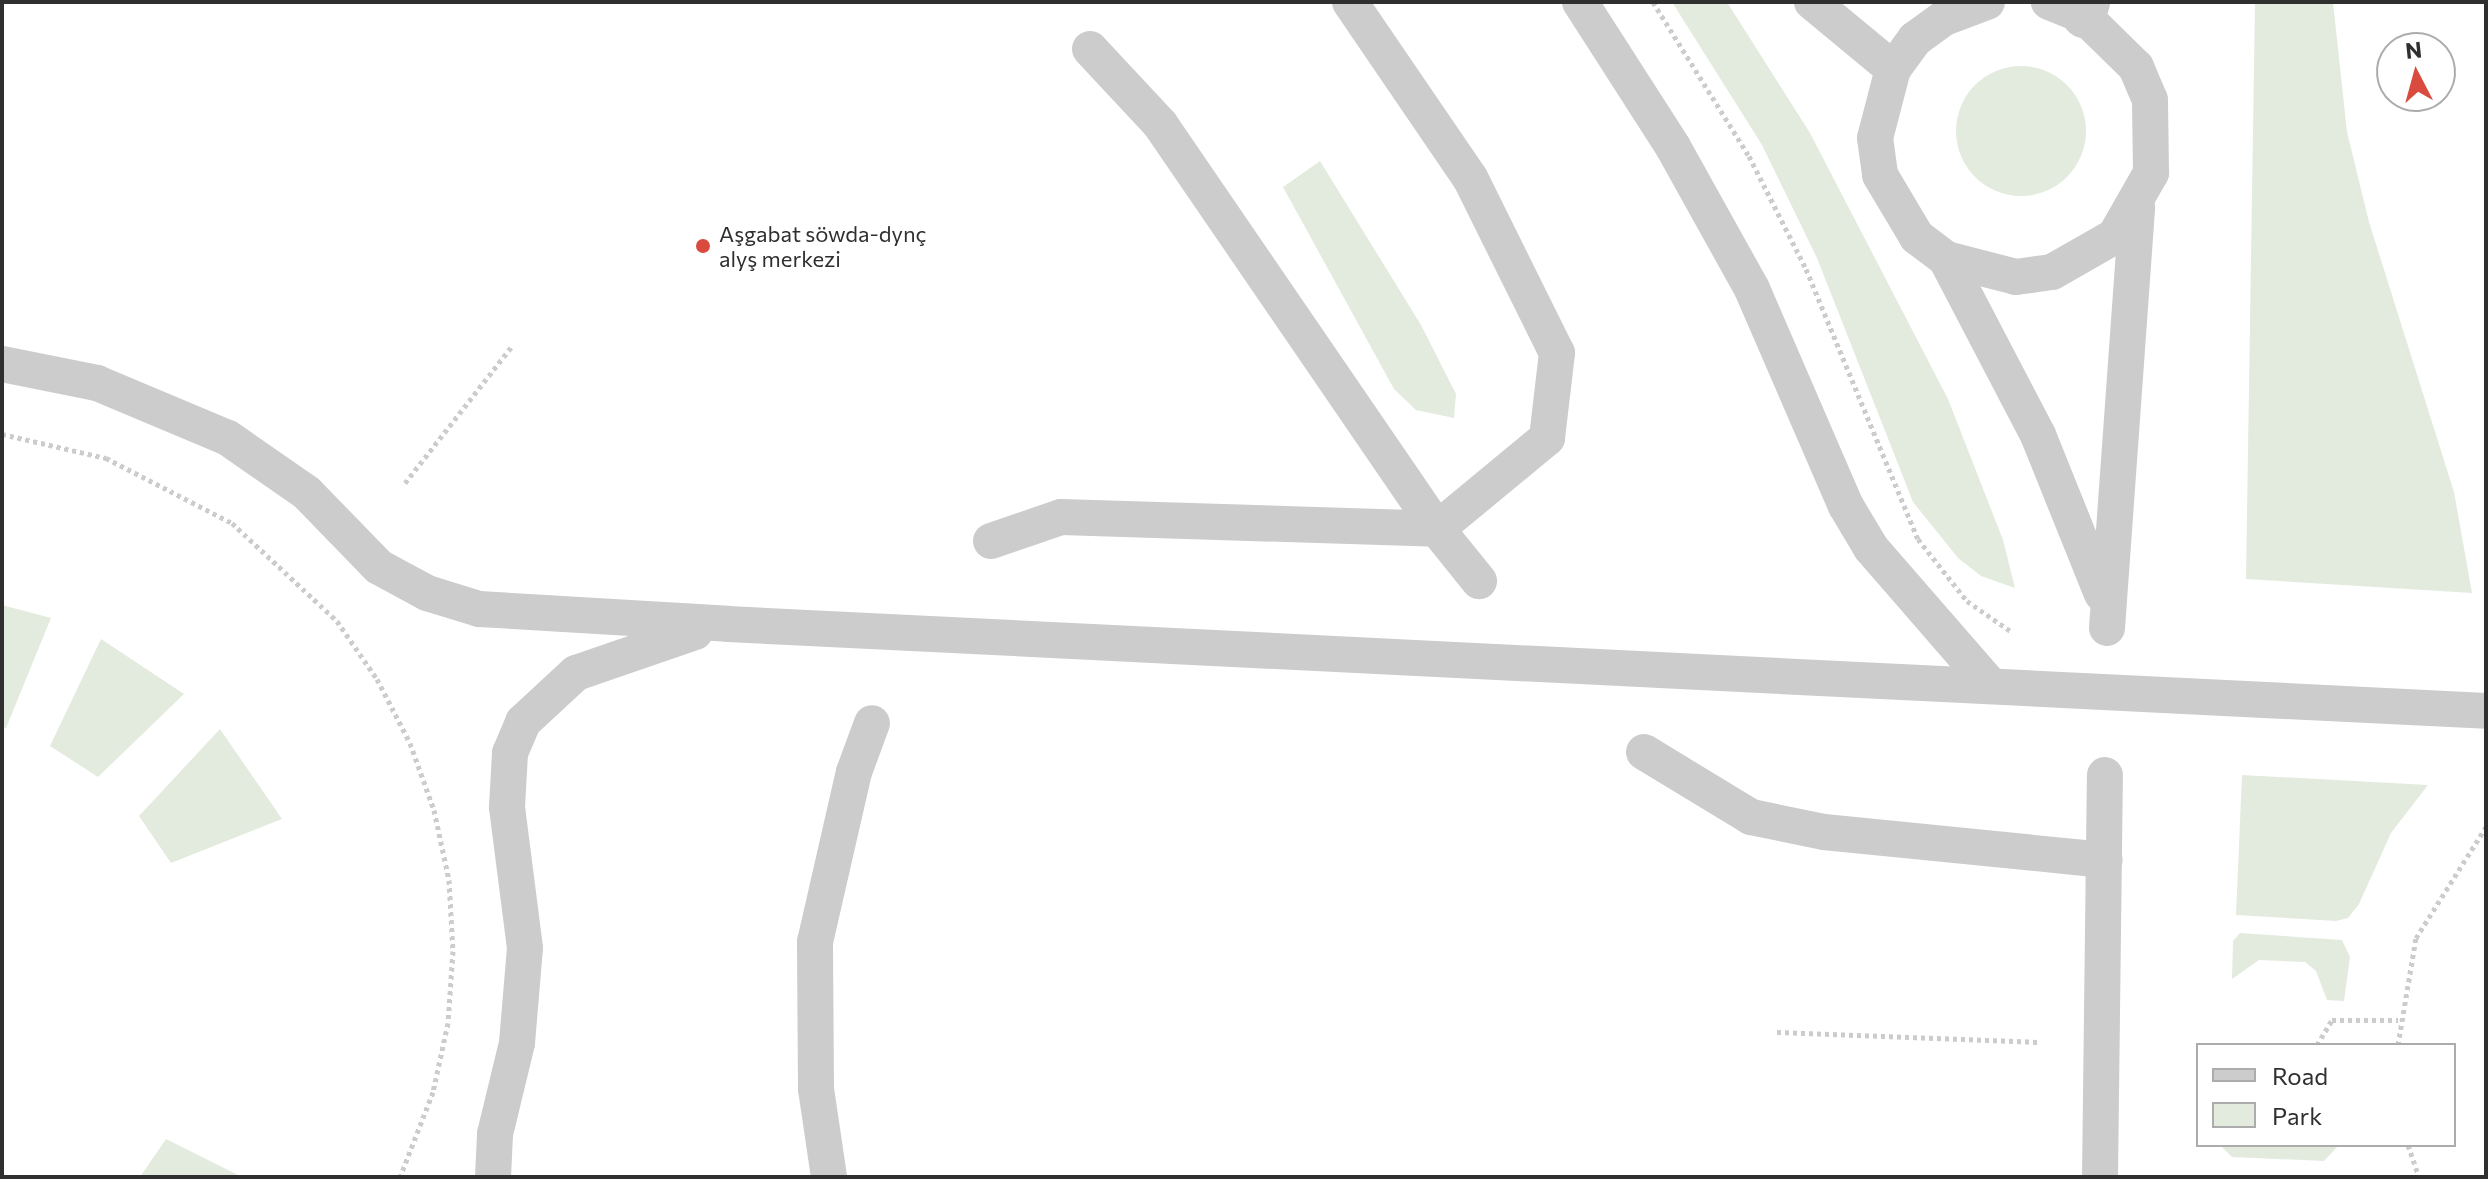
<!DOCTYPE html>
<html>
<head>
<meta charset="utf-8">
<style>
	body { margin:0 }
	#map { position:relative; width:2488px; height:1179px; overflow:hidden; background:#fff; font-family:Commissioner,sans-serif }
	div>[style] { position:absolute }
	.green>* { inset:0; background:#e3ebde }
	.round { border-radius:50% }
	.path>* { height:5px; margin-top:-2.5px; transform-origin:0; background:repeating-linear-gradient(90deg,#ccc 0 4px,transparent 0 8px) }
	.lane>* { height:36px; margin:-18px; padding:0 18px; transform-origin:18px; border-radius:18px; background:#ccc }
	.street>* { height:44px; margin:-22px; padding:0 22px; transform-origin:22px; border-radius:22px; background:#ccc }
	.path-bridge>* { height:5px; margin-top:-2.5px; transform-origin:0; background:repeating-linear-gradient(90deg,#ccc 0 4px,transparent 0 8px) }
	.lane-bridge>* { height:36px; margin:-18px; padding:0 18px; transform-origin:18px; border-radius:18px; background:#ccc }
	.dots>* { width:22px; height:22px; translate:-50% -50%; box-sizing:border-box; border:4px solid #fff; border-radius:50% }
	span { translate:-50% -50%; white-space:nowrap; text-align:center; line-height:1.15; -webkit-text-stroke:8px #fff; paint-order:stroke }
	.poi-label { font-size:22px; color:#2f2f2f }
	.left { translate:0 -50%; text-align:left }
	.frame { position:absolute; inset:0; border:4px solid #2f2f2f; pointer-events:none }
	.legend { position:absolute; left:2196px; top:1043px; width:260px; height:104px; box-sizing:border-box; background:#fff; border:2px solid #acacac; margin:0; padding:10px 14px; list-style:none; font-size:24px; color:#2f2f2f }
	.legend li { display:flex; align-items:center; gap:16px; height:40px }
	.legend b { width:40px; border:2px solid #acacac }
	.north { position:absolute; left:2376px; top:32px; width:80px; height:80px; box-sizing:border-box; background:#fff; border:2px solid #acacac; border-radius:50%; rotate:354deg; font-size:22px; font-weight:700; line-height:32px; text-align:center; color:#2f2f2f }
	.north::after { content:''; display:block; margin:auto; width:28px; height:36px; background:#d94b3e; clip-path:polygon(50% 0,100% 100%,50% 72%,0 100%) }
</style>
</head>
<body>
<div id="map">
	<div class="green">
		<i style="clip-path:polygon(1672px 2px,1727px 2px,1810px 133px,1948px 399px,2003px 540px,2015px 588px,1981px 576px,1958px 558px,1913px 502px,1817px 258px,1762px 145px)"></i>
		<i style="clip-path:polygon(2255px 2px,2333px 2px,2347px 132px,2369px 222px,2454px 492px,2472px 593px,2246px 579px)"></i>
		<i class="round" style="left:1956px;top:66px;width:130px;height:130px"></i>
		<i style="clip-path:polygon(1320px 161px,1421px 325px,1456px 394px,1454px 418px,1416px 410px,1394px 389px,1283px 187px)"></i>
		<i style="clip-path:polygon(2px 605px,51px 618px,6px 728px,2px 727px)"></i>
		<i style="clip-path:polygon(101px 639px,184px 694px,98px 777px,50px 746px)"></i>
		<i style="clip-path:polygon(220px 729px,282px 819px,171px 863px,139px 816px)"></i>
		<i style="clip-path:polygon(2242px 775px,2428px 785px,2391px 833px,2359px 904px,2348px 918px,2336px 921px,2236px 915px)"></i>
		<i style="clip-path:polygon(2240px 933px,2342px 940px,2350px 957px,2344px 1001px,2327px 1000px,2316px 971px,2305px 962px,2259px 960px,2232px 979px,2233px 941px)"></i>
		<i style="clip-path:polygon(166px 1139px,242px 1177px,140px 1177px)"></i>
		<i style="clip-path:polygon(2339px 1145px,2324px 1161px,2232px 1157px,2221px 1146px)"></i>
	</div>
	<div class="path">
		<i style="left:2px;top:434px;width:107px;rotate:13deg"></i>
		<i style="left:106px;top:458px;width:142px;rotate:27.3deg"></i>
		<i style="left:232px;top:523px;width:144px;rotate:43deg"></i>
		<i style="left:337px;top:621px;width:70px;rotate:55.4deg"></i>
		<i style="left:377px;top:679px;width:72px;rotate:62.7deg"></i>
		<i style="left:410px;top:743px;width:71px;rotate:70.3deg"></i>
		<i style="left:434px;top:810px;width:72px;rotate:77.9deg"></i>
		<i style="left:449px;top:880px;width:71px;rotate:86.8deg"></i>
		<i style="left:453px;top:951px;width:72px;rotate:94deg"></i>
		<i style="left:448px;top:1023px;width:71px;rotate:102.3deg"></i>
		<i style="left:433px;top:1092px;width:91px;rotate:111.2deg"></i>
		<i style="left:405px;top:483px;width:175px;rotate:-52deg"></i>
		<i style="left:1777px;top:1032px;width:264px;rotate:2.2deg"></i>
		<i style="left:2317px;top:1045px;width:29px;rotate:-59deg"></i>
		<i style="left:2332px;top:1020px;width:66px"></i>
		<i style="left:2398px;top:1045px;width:109px;rotate:-80.5deg"></i>
		<i style="left:2416px;top:938px;width:131px;rotate:-57.8deg"></i>
		<i style="left:2408px;top:1145px;width:34px;rotate:71deg"></i>
	</div>
	<div class="lane">
		<i style="left:1580px;top:2px;width:172px;rotate:57.3deg"></i>
		<i style="left:1673px;top:147px;width:162px;rotate:60.9deg"></i>
		<i style="left:1752px;top:289px;width:236px;rotate:66.6deg"></i>
		<i style="left:1846px;top:506px;width:49px;rotate:59.2deg"></i>
		<i style="left:1871px;top:548px;width:181px;rotate:49deg"></i>
		<i style="left:1812px;top:2px;width:105px;rotate:39.6deg"></i>
		<i style="left:1987px;top:2px;width:46px;rotate:159.6deg"></i>
		<i style="left:1944px;top:18px;width:36px;rotate:144deg"></i>
		<i style="left:1915px;top:39px;width:37px;rotate:126deg"></i>
		<i style="left:1893px;top:69px;width:71px;rotate:104.6deg"></i>
		<i style="left:1875px;top:138px;width:37px;rotate:82deg"></i>
		<i style="left:1880px;top:175px;width:72px;rotate:59.2deg"></i>
		<i style="left:1917px;top:237px;width:36px;rotate:37deg"></i>
		<i style="left:1946px;top:259px;width:72px;rotate:14.4deg"></i>
		<i style="left:2016px;top:277px;width:36px;rotate:-8deg"></i>
		<i style="left:2052px;top:272px;width:73px;rotate:-29.7deg"></i>
		<i style="left:2115px;top:236px;width:73px;rotate:-60.3deg"></i>
		<i style="left:2151px;top:173px;width:73px;rotate:-90.8deg"></i>
		<i style="left:2150px;top:100px;width:36px;rotate:-113deg"></i>
		<i style="left:2136px;top:67px;width:73px;rotate:-135.6deg"></i>
		<i style="left:2084px;top:16px;width:38px;rotate:-158deg"></i>
		<i style="left:1090px;top:49px;width:103px;rotate:47deg"></i>
		<i style="left:1160px;top:124px;width:491px;rotate:55.6deg"></i>
		<i style="left:1437px;top:529px;width:67px;rotate:51.1deg"></i>
		<i style="left:1946px;top:259px;width:199px;rotate:62.4deg"></i>
		<i style="left:2038px;top:435px;width:171px;rotate:68.1deg"></i>
		<i style="left:2px;top:364px;width:97px;rotate:11.3deg"></i>
		<i style="left:97px;top:383px;width:142px;rotate:22.8deg"></i>
		<i style="left:228px;top:438px;width:96px;rotate:34.8deg"></i>
		<i style="left:307px;top:493px;width:103px;rotate:45.8deg"></i>
		<i style="left:379px;top:567px;width:55px;rotate:28.4deg"></i>
		<i style="left:427px;top:593px;width:54px;rotate:17.1deg"></i>
		<i style="left:479px;top:609px;width:249px;rotate:3.4deg"></i>
		<i style="left:991px;top:541px;width:74px;rotate:-18.9deg"></i>
		<i style="left:1061px;top:517px;width:376px;rotate:1.8deg"></i>
		<i style="left:1437px;top:529px;width:143px;rotate:-39.6deg"></i>
		<i style="left:1547px;top:438px;width:86px;rotate:-83.3deg"></i>
		<i style="left:1557px;top:353px;width:195px;rotate:-116.4deg"></i>
		<i style="left:1470px;top:178px;width:213px;rotate:-124.3deg"></i>
		<i style="left:2107px;top:628px;width:422px;rotate:-85.9deg"></i>
		<i style="left:1644px;top:752px;width:125px;rotate:31.3deg"></i>
		<i style="left:1751px;top:817px;width:75px;rotate:11.6deg"></i>
		<i style="left:1824px;top:832px;width:282px;rotate:5.7deg"></i>
		<i style="left:493px;top:1177px;width:43px;rotate:-87.3deg"></i>
		<i style="left:495px;top:1134px;width:94px;rotate:-76.4deg"></i>
		<i style="left:517px;top:1043px;width:95px;rotate:-85.2deg"></i>
		<i style="left:525px;top:948px;width:142px;rotate:-97.3deg"></i>
		<i style="left:507px;top:807px;width:54px;rotate:-86.8deg"></i>
		<i style="left:510px;top:753px;width:34px;rotate:-67deg"></i>
		<i style="left:523px;top:722px;width:72px;rotate:-42.8deg"></i>
		<i style="left:576px;top:673px;width:126px;rotate:-19deg"></i>
		<i style="left:829px;top:1177px;width:89px;rotate:-98.4deg"></i>
		<i style="left:816px;top:1089px;width:147px;rotate:-90.4deg"></i>
		<i style="left:815px;top:942px;width:174px;rotate:-77.1deg"></i>
		<i style="left:854px;top:772px;width:52px;rotate:-69.8deg"></i>
		<i style="left:2100px;top:1177px;width:402px;rotate:-89.3deg"></i>
	</div>
	<div class="street">
		<i style="left:2084px;top:16px;width:15px;rotate:-74deg"></i>
	</div>
	<div class="path-bridge">
		<i style="left:1653px;top:2px;width:181px;rotate:58.1deg"></i>
		<i style="left:1749px;top:156px;width:127px;rotate:63.2deg"></i>
		<i style="left:1806px;top:269px;width:292px;rotate:67.5deg"></i>
		<i style="left:1918px;top:539px;width:79px;rotate:51.7deg"></i>
		<i style="left:1967px;top:601px;width:55px;rotate:34.6deg"></i>
	</div>
	<div class="lane-bridge">
		<i style="left:728px;top:624px;width:1760px;rotate:2.83deg"></i>
	</div>
	<div class="dots">
		<i style="left:703px;top:246px;background:#d94b3e"></i>
	</div>
	<div class="poi-label">
		<span class="left" style="left:719px;top:246px">Aşgabat söwda-dynç<br>alyş merkezi</span>
	</div>
	<div class="frame"></div>
	<ul class="legend">
	<li><b style="height:10px;background:#ccc"></b>Road</li>
	<li><b style="height:22px;background:#e3ebde"></b>Park</li>
	</ul>
	<div class="north">N</div>
</div>
</body>
</html>
